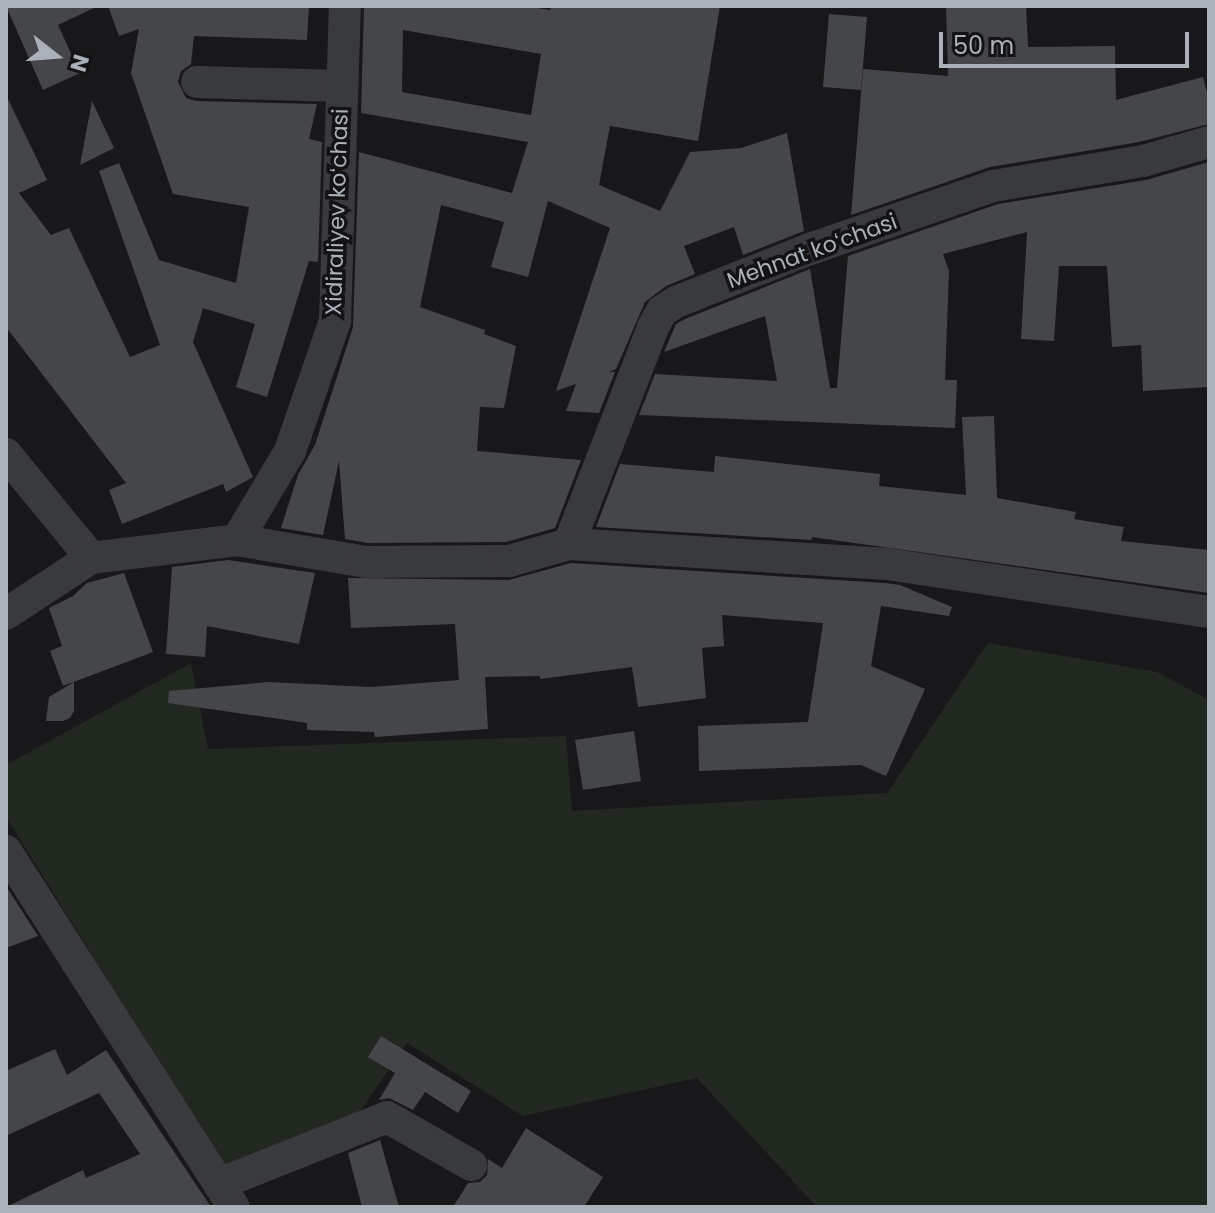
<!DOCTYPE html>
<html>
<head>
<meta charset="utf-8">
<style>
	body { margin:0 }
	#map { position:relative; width:1215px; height:1213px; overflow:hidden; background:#18181a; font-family:Poppins,sans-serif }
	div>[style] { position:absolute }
	.green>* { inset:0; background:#202820 }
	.building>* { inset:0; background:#45464a }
	.minor>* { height:32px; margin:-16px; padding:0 16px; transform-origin:16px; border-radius:16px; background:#393a3e }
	span { translate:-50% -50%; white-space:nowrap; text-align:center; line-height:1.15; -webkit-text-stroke:7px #131315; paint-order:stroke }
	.street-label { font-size:22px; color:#abb1b9 }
	.frame { position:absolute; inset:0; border:8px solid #abb1b9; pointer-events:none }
	.north { position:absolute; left:16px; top:16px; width:80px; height:80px; -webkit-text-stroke:6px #131315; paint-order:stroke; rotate:107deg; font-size:22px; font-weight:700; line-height:32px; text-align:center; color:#abb1b9 }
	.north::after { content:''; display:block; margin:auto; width:28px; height:36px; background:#abb1b9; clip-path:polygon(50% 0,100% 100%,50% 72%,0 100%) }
	.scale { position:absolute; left:939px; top:32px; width:250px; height:36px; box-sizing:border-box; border:4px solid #abb1b9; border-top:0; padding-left:10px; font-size:24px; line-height:28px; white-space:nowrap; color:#abb1b9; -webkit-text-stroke:6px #131315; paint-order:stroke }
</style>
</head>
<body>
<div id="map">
	<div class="green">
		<i style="clip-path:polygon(988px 643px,1157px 672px,1209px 700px,1209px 1207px,817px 1207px,697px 1078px,523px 1116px,407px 1043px,357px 1116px,228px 1173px,6px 817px,6px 765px,191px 663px,208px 749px,566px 736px,572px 811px,887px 793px)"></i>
	</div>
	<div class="building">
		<i style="clip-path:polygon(6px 6px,98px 6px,58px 25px,80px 73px,43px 90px)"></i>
		<i style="clip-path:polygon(108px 6px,309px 6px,307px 40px,194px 36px,191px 64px,181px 71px,178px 82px,186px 98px,196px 101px,317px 104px,309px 139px,322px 142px,318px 262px,309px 261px,267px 397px,236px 387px,255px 324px,203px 308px,193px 342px,253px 477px,226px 492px,223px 484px,122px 524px,109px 490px,126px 483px,6px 327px,6px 95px,47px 180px,19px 193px,51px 235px,69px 228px,130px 357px,160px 345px,99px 171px,119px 163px,159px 260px,236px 283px,249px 207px,173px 194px,131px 73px,139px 29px,119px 36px)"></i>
		<i style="clip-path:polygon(evenodd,364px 6px,525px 6px,550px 10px,551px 6px,720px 6px,698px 141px,610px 126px,599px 185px,660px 211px,690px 152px,741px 148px,787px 133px,804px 231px,743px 255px,734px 227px,684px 246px,695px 274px,666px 286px,645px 302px,616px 369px,609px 372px,615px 372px,599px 413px,566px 411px,576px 384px,556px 391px,610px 228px,548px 201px,528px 277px,491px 267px,504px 222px,441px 205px,420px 307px,485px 330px,484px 334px,516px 346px,504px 408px,480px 407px,477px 451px,581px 460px,555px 528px,506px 542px,368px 543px,345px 539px,339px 461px,323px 535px,281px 528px,298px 475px,315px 445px,353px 327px,359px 152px,512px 193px,528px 142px,361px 113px,364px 6px,403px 30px,541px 54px,531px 115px,402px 92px,403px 30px)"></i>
		<i style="clip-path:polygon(946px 6px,1026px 6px,1028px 47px,1115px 46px,1116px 100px,1203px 77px,1209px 100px,1209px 124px,1139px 142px,990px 167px,851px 215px,863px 69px,948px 76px)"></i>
		<i style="clip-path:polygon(829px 14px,867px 17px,861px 90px,823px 87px)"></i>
		<i style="clip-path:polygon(92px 101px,114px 148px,80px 165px)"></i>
		<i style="clip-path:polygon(1209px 162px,1209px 387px,1143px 391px,1141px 345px,1112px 347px,1107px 266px,1059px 266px,1054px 341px,1021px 339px,1027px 232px,943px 254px,949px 271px,945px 380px,957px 380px,955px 428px,639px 415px,655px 374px,777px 381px,765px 316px,664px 352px,676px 324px,685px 319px,810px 269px,830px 388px,837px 388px,848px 256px,998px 204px,1146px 180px)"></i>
		<i style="clip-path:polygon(994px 416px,997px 498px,1076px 512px,1074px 519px,1124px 527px,1121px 541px,1209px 550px,1209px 593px,812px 537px,811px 540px,596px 527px,620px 464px,714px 472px,715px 456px,880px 474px,879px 486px,966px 495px,962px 417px)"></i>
		<i style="clip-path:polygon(228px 560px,315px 573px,299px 644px,207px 626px,205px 657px,166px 654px,172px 567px)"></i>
		<i style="clip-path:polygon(571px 563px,885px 583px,900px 585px,952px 607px,949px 616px,881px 606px,871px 666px,925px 689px,886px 776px,861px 765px,699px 771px,698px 726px,808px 722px,823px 623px,722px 615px,724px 646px,702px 648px,706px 698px,638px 707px,632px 667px,540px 679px,540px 676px,485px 677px,488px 729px,375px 737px,374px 732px,307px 730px,307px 723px,168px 703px,169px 691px,269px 682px,371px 687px,459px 680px,455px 624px,351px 628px,348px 578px,509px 580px)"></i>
		<i style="clip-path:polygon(124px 573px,153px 652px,63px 686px,50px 651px,62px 646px,49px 608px,73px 596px,87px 583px)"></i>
		<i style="clip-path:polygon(74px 682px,74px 711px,70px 718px,63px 721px,46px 721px,49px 697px)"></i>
		<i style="clip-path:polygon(634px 731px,641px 781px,583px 790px,575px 740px)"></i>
		<i style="clip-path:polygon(6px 886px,38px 936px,6px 948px)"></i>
		<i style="clip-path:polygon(381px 1036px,471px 1091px,458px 1113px,425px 1092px,413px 1110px,389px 1098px,379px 1100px,395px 1073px,368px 1057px)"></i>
		<i style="clip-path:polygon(55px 1049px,67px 1075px,106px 1050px,211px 1207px,6px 1207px,83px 1170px,86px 1178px,140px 1154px,99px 1093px,6px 1136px,6px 1071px)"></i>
		<i style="clip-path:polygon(526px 1128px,603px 1177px,584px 1207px,453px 1207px,468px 1183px,480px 1182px,487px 1175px,488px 1159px,502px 1168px)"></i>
		<i style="clip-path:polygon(380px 1140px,399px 1207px,362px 1207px,348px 1153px)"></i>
	</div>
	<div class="minor">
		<i style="left:197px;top:82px;width:145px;rotate:1.6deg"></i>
		<i style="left:6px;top:454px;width:134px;rotate:50.7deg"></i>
		<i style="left:237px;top:540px;width:104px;rotate:-59.2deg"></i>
		<i style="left:290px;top:451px;width:138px;rotate:-70.9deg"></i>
		<i style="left:335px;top:321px;width:315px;rotate:-88.2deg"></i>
		<i style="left:569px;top:544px;width:233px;rotate:-68.8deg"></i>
		<i style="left:653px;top:327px;width:18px;rotate:-61deg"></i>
		<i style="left:662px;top:311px;width:17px;rotate:-33deg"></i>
		<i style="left:676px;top:302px;width:144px;rotate:-21.6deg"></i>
		<i style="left:810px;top:249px;width:194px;rotate:-19deg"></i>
		<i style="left:993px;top:186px;width:152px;rotate:-9.5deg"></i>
		<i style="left:1143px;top:161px;width:69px;rotate:-16.1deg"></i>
		<i style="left:6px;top:614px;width:102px;rotate:-33.4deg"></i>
		<i style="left:91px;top:558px;width:147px;rotate:-7deg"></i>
		<i style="left:237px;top:540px;width:131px;rotate:9.7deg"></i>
		<i style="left:366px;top:562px;width:143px;rotate:-0.4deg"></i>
		<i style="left:509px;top:561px;width:62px;rotate:-15.8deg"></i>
		<i style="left:569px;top:544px;width:319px;rotate:3.6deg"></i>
		<i style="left:887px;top:564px;width:326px;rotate:8.5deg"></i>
		<i style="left:6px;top:851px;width:423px;rotate:57.4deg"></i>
		<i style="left:219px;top:1184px;width:181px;rotate:-21.7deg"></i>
		<i style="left:387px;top:1117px;width:97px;rotate:29.7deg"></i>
	</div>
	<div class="street-label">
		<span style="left:337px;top:212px;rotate:-88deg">Xidiraliyev koʻchasi</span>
		<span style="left:812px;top:251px;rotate:-20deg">Mehnat koʻchasi</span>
	</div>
	<div class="frame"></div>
	<div class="north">N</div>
	<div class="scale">50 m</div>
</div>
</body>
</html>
